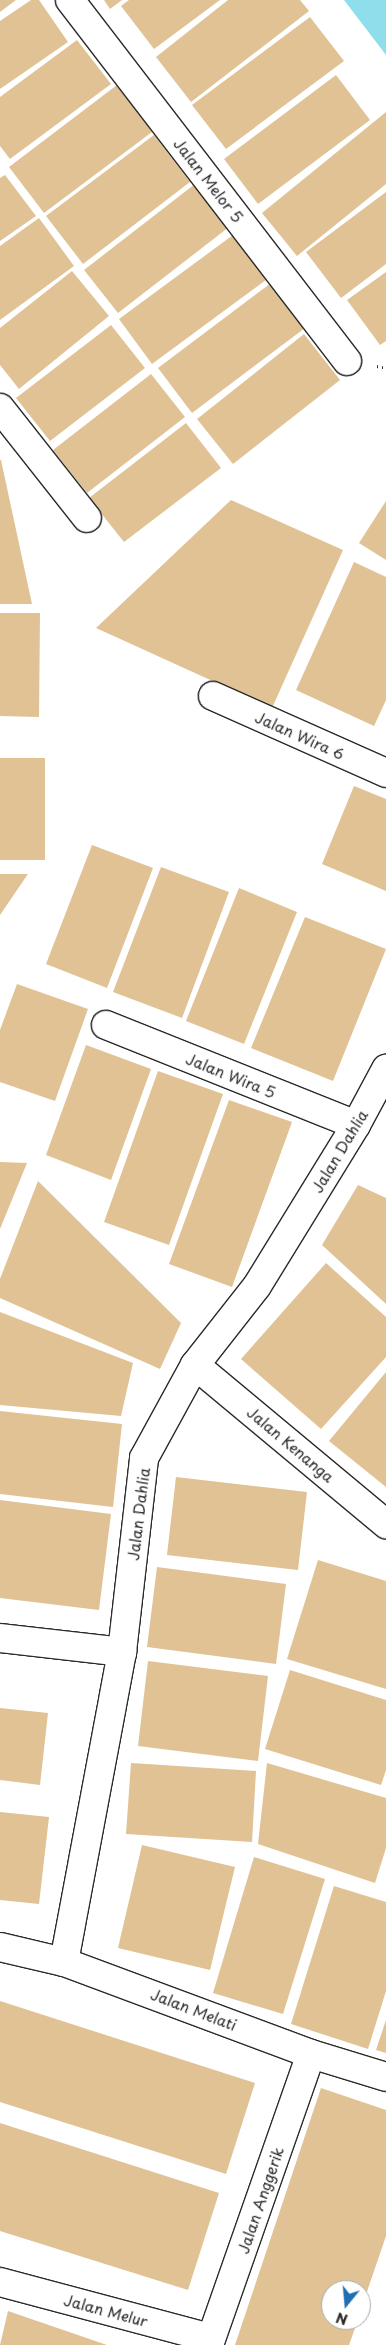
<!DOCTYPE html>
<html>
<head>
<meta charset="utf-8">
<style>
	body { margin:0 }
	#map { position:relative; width:386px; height:2345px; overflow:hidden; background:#fff; font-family:"Playpen Sans",sans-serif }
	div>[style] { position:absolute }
	.water>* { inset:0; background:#8fdeeb }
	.building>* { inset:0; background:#e0c294 }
	.path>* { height:3px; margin-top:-1.5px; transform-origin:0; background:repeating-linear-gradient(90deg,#2b2b2b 0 1px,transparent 0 5px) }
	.roads { filter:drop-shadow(1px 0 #2b2b2b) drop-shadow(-1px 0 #2b2b2b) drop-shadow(0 1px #2b2b2b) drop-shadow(0 -1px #2b2b2b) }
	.minor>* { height:28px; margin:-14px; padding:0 14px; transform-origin:14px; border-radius:14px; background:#fff }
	span { translate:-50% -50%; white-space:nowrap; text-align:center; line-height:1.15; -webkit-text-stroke:4.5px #fff; paint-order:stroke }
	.street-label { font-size:15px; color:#2b2b2b }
	.north { position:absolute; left:321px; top:2280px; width:50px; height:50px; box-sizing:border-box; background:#fff; border:1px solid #aaa; border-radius:50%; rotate:197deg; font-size:14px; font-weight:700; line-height:20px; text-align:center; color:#2b2b2b }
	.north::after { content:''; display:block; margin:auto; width:18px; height:22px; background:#1f6fb2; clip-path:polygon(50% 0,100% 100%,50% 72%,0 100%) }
</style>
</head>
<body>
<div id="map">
	<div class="water">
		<i style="clip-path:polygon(344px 0,386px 0,386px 55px)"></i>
	</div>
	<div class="building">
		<i style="clip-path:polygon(0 0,16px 0,0 12px)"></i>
		<i style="clip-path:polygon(31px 0,39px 0,68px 42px,0 89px,0 21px)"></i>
		<i style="clip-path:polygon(104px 0,122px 0,110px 9px)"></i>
		<i style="clip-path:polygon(129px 0,220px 0,154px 49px,121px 6px)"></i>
		<i style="clip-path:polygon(228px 0,300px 0,309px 11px,191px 102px,156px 57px)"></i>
		<i style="clip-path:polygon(310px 17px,344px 61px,226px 149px,192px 105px)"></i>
		<i style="clip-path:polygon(77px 40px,111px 84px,10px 159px,0 146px,0 97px)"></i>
		<i style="clip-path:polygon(336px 75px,370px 120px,258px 204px,224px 159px)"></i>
		<i style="clip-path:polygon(117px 85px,152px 132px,44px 213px,9px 167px)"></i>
		<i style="clip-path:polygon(386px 112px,386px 184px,297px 256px,262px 213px)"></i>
		<i style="clip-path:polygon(154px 135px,190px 182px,83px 264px,46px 216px)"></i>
		<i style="clip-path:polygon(5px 175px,36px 216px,0 241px,0 178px)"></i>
		<i style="clip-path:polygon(195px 184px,229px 227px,118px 313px,84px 270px)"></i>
		<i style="clip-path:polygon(386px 192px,386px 264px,341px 298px,306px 252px)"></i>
		<i style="clip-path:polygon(39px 218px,74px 266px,0 320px,0 246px)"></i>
		<i style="clip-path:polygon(233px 235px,266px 280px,152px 364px,119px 319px)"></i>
		<i style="clip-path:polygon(72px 271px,109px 316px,19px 389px,0 365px,0 328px)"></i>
		<i style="clip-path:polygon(386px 272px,386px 341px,380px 345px,347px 300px)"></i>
		<i style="clip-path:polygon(271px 283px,305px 328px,192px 413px,158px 368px)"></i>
		<i style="clip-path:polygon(111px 325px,145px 368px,50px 441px,16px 398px)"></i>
		<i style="clip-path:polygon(304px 334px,340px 380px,233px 464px,197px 419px)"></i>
		<i style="clip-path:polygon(151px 374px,185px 417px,87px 493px,53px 450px)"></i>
		<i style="clip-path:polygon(186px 423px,221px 468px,124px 542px,89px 498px)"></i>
		<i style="clip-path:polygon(0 460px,1px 460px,32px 604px,0 604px)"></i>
		<i style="clip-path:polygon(231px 500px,343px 550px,272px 708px,96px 628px)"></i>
		<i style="clip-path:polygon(386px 501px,386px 560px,359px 543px)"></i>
		<i style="clip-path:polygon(354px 562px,386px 577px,386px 700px,374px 726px,296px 690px)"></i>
		<i style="clip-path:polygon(0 613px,40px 613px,39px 717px,0 716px)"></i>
		<i style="clip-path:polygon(0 758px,45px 758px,45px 860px,0 860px)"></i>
		<i style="clip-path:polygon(354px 786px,386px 799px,386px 891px,322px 864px)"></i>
		<i style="clip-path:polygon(92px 845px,153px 868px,107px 988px,46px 964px)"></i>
		<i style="clip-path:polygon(161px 867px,229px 892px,182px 1018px,113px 992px)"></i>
		<i style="clip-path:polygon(0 874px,28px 874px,0 915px)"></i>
		<i style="clip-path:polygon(239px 888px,297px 912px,244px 1044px,186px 1021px)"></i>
		<i style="clip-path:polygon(305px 917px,386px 949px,333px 1081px,251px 1048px)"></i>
		<i style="clip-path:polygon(17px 984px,88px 1009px,55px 1101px,0 1082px,0 1030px)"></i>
		<i style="clip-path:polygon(86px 1045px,151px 1069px,111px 1180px,46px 1155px)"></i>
		<i style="clip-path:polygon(158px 1071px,223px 1094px,169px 1245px,104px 1222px)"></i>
		<i style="clip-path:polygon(229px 1100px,292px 1122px,232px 1287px,169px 1264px)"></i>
		<i style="clip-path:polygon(0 1162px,27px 1163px,0 1229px)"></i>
		<i style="clip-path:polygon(38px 1181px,181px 1323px,160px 1369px,0 1298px,0 1279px)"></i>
		<i style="clip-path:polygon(358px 1185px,386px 1198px,386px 1304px,322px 1245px)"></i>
		<i style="clip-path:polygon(326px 1263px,386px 1317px,386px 1357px,321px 1429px,241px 1359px)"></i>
		<i style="clip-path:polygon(0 1312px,133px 1363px,121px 1416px,0 1405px)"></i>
		<i style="clip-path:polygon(386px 1372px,386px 1487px,329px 1441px)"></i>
		<i style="clip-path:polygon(0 1411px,122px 1424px,113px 1507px,0 1494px)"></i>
		<i style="clip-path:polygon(176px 1477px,307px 1492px,298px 1570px,167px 1555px)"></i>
		<i style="clip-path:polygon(0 1500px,111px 1514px,99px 1610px,0 1598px)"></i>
		<i style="clip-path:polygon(318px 1560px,386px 1581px,386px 1689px,287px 1659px)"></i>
		<i style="clip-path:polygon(157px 1567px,286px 1584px,276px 1664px,147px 1647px)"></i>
		<i style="clip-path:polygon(148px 1661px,268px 1676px,258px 1761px,138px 1746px)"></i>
		<i style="clip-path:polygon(290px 1670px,386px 1700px,386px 1770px,381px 1785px,265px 1749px)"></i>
		<i style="clip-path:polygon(0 1708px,48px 1713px,40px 1785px,0 1780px)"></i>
		<i style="clip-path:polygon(131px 1763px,256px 1771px,252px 1842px,126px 1834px)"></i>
		<i style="clip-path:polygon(267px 1763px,386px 1798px,386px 1848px,375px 1883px,258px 1844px)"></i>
		<i style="clip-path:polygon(0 1812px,49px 1817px,39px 1904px,0 1900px)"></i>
		<i style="clip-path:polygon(142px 1845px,235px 1867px,210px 1970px,118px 1948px)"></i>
		<i style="clip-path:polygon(254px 1857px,325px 1879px,283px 2014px,213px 1993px)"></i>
		<i style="clip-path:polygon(334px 1886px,386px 1902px,386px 1991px,368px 2049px,291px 2024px)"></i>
		<i style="clip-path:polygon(0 2001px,255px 2083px,226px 2174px,0 2102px)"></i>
		<i style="clip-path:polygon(386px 2020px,386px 2053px,376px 2050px)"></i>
		<i style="clip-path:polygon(321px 2088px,386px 2110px,386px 2236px,361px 2309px,361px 2290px,331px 2290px,331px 2320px,358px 2320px,349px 2345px,235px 2345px)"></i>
		<i style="clip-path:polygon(0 2123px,219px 2193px,188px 2290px,0 2231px)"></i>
		<i style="clip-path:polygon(8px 2311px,107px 2345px,0 2345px)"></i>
	</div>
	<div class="path">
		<i style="left:377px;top:366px;width:9px;rotate:13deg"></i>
	</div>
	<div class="roads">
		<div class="minor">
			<i style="left:70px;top:0;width:455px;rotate:52.5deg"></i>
			<i style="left:0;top:408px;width:140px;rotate:51.7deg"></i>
			<i style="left:213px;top:696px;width:189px;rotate:24deg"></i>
			<i style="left:106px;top:1025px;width:269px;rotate:21.8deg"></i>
			<i style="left:195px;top:1365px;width:249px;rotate:39.8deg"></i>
			<i style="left:0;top:1638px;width:123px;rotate:6.5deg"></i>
			<i style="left:0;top:1947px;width:66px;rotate:13.2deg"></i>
			<i style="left:64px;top:1962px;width:264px;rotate:20.4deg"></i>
			<i style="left:311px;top:2054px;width:78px;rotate:17deg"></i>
			<i style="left:64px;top:1962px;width:315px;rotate:-79.4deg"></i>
			<i style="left:122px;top:1652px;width:195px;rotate:-83.5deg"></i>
			<i style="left:144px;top:1458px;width:106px;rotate:-61.3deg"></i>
			<i style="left:195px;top:1365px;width:100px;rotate:-51.9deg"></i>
			<i style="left:257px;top:1286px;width:189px;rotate:-58.4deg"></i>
			<i style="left:356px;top:1125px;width:64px;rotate:-61.8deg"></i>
			<i style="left:0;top:2282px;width:218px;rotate:14.9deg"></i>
			<i style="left:209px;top:2345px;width:308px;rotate:-70.7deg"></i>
		</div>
	</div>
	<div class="street-label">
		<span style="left:209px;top:180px;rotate:52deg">Jalan Melor 5</span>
		<span style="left:300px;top:735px;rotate:24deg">Jalan Wira 6</span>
		<span style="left:231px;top:1075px;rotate:22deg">Jalan Wira 5</span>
		<span style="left:339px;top:1151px;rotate:-59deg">Jalan Dahlia</span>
		<span style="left:291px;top:1444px;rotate:40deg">Jalan Kenanga</span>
		<span style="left:138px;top:1514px;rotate:-83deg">Jalan Dahlia</span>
		<span style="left:194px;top:2009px;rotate:21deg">Jalan Melati</span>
		<span style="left:260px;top:2200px;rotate:-71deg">Jalan Anggerik</span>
		<span style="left:106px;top:2310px;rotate:15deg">Jalan Melur</span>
	</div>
	<div class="north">N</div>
</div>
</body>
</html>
